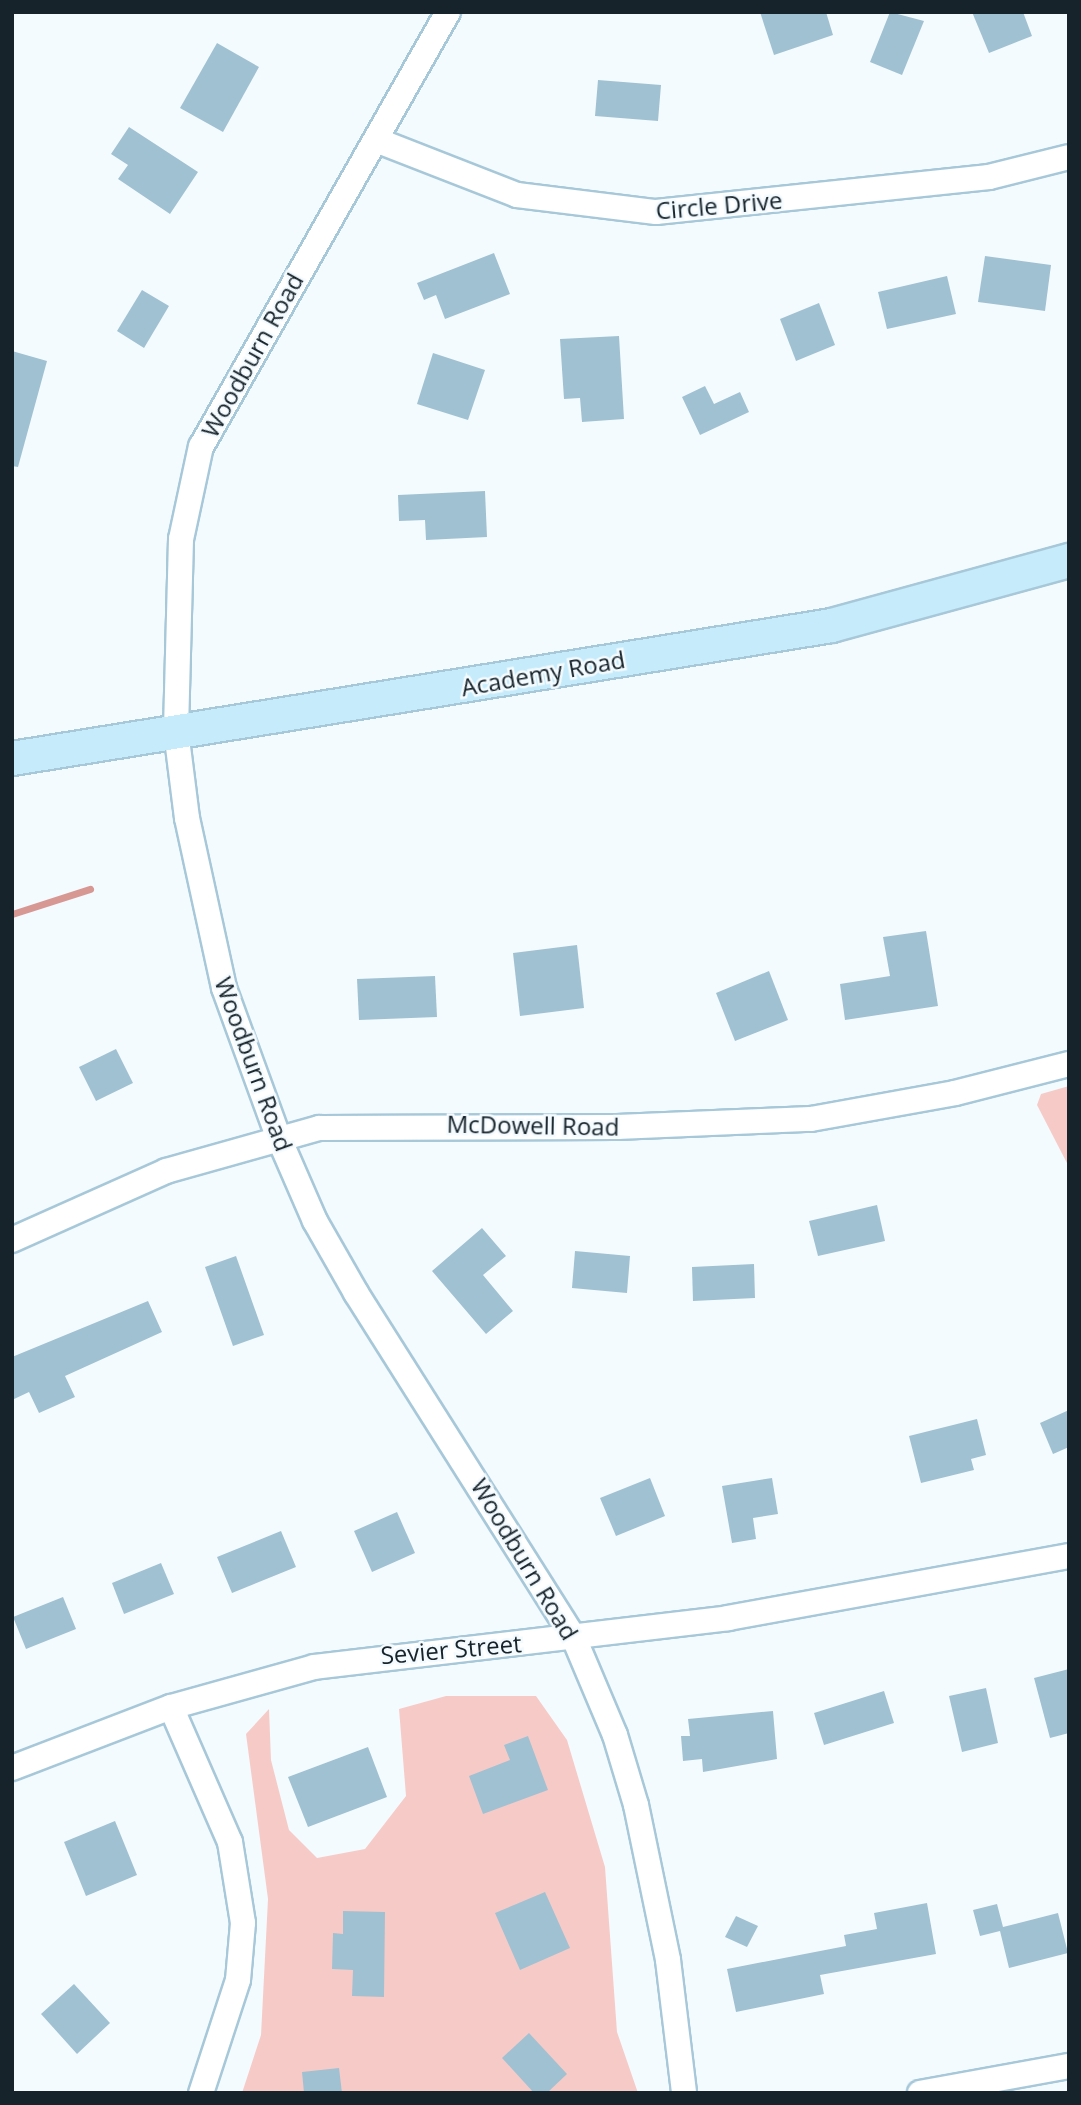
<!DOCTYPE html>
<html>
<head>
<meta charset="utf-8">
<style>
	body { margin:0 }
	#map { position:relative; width:1081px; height:2105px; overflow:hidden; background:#f4fbff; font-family:"Open Sans",sans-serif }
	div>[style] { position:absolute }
	.green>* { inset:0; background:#f6cbc7 }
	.stream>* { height:7px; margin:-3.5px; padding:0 3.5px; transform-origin:3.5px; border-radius:3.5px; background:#d79894 }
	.building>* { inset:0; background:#a0c1d2 }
	.roads { filter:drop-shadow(2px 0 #a7c8d9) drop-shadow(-2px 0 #a7c8d9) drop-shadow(0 2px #a7c8d9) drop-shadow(0 -2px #a7c8d9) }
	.minor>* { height:24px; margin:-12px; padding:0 12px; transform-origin:12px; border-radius:12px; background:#fff }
	.secondary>* { height:33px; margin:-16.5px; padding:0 16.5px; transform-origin:16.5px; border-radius:16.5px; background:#c6ebfb }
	span { translate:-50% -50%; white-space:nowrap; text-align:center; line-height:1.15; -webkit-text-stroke:5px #f4fbff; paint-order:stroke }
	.street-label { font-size:24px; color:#16232a }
	.frame { position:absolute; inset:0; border:14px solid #16232a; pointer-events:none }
</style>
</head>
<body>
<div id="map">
	<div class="green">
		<i style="clip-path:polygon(1069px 1086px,1069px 1167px,1037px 1105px,1041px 1094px)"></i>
		<i style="clip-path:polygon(446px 1696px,536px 1696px,567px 1740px,605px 1867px,617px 2032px,638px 2093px,242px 2093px,261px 2035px,268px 1899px,246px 1734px,269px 1709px,271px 1760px,289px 1830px,317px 1858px,365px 1849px,406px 1796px,399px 1709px)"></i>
	</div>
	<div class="stream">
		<i style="left:12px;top:914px;width:82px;rotate:-17.8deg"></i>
	</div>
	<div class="building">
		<i style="clip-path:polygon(760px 12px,826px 12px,833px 35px,774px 55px)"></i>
		<i style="clip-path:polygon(890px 12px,924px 21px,902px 75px,870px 62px)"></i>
		<i style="clip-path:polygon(972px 12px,1023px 12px,1032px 36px,989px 53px)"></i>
		<i style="clip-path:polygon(217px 43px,259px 67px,223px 132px,180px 108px)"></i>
		<i style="clip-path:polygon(598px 80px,661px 85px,658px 121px,595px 116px)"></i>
		<i style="clip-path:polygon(129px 127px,198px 172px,170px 214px,118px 179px,128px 165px,111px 154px)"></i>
		<i style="clip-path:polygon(494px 253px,510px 294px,445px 319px,436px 295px,424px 300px,417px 283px)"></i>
		<i style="clip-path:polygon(985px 256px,1051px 265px,1045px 311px,978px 302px)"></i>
		<i style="clip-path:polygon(947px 276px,956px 314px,887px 329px,878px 292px)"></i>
		<i style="clip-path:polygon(142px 290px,169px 306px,144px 348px,117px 331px)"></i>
		<i style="clip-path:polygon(819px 303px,835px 345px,796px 361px,780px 319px)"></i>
		<i style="clip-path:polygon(619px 336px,624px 419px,582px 422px,580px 398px,564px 399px,560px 339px)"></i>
		<i style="clip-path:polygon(12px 351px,47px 361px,18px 467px,12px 466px)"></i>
		<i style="clip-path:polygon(433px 353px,485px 370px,468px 420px,417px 404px)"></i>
		<i style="clip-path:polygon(705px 386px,714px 404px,740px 392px,749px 412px,700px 435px,682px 397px)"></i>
		<i style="clip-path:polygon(485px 491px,487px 537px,426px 540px,425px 520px,399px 521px,398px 495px)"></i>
		<i style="clip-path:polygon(926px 931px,938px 1006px,845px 1020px,840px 984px,890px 976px,883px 937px)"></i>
		<i style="clip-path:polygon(577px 945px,584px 1008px,520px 1016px,513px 953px)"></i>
		<i style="clip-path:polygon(769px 971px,788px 1020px,735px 1041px,716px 993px)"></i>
		<i style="clip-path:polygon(435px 976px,437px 1017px,359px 1020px,357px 979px)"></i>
		<i style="clip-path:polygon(116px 1049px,133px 1083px,96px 1101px,79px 1067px)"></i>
		<i style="clip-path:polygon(877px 1205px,885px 1241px,818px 1256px,809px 1221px)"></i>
		<i style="clip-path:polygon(482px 1228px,506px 1256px,483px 1275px,513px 1311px,486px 1334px,432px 1271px)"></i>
		<i style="clip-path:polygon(575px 1251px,630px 1256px,627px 1293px,572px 1288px)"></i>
		<i style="clip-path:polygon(236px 1256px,264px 1335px,233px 1346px,205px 1267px)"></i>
		<i style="clip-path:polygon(754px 1264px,755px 1298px,693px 1301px,692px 1267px)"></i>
		<i style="clip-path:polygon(148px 1301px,162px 1332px,65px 1376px,75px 1397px,39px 1413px,29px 1392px,12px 1400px,12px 1357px)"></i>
		<i style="clip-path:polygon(1069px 1410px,1069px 1447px,1053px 1454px,1040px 1423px)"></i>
		<i style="clip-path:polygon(977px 1419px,986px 1455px,971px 1459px,974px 1470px,921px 1483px,909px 1436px)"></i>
		<i style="clip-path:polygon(650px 1478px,665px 1516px,616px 1536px,600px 1498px)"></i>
		<i style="clip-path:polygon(772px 1478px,778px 1514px,753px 1518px,756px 1539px,732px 1543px,722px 1486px)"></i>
		<i style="clip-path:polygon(397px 1512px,415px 1553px,372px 1572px,354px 1531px)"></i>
		<i style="clip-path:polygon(281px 1531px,296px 1567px,232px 1593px,217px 1557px)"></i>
		<i style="clip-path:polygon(161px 1563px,174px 1594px,124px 1614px,112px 1583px)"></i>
		<i style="clip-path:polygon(63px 1597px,76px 1629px,26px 1649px,13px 1617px)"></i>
		<i style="clip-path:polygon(1069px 1669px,1069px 1733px,1050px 1738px,1034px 1678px)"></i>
		<i style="clip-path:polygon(986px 1688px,998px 1743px,962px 1752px,949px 1696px)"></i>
		<i style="clip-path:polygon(884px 1691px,894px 1723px,824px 1745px,814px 1713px)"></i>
		<i style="clip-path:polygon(773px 1711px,777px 1759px,703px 1772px,702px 1759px,683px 1761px,681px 1736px,690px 1736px,688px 1719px)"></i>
		<i style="clip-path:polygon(528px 1736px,548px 1790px,483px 1814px,469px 1776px,510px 1760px,504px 1745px)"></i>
		<i style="clip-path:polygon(368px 1747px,387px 1797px,308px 1827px,288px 1777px)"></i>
		<i style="clip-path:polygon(115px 1821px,137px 1875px,86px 1896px,64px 1842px)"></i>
		<i style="clip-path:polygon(545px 1892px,570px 1948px,520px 1970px,495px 1913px)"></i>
		<i style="clip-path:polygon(927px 1903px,936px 1954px,820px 1975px,824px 1994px,736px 2012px,727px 1969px,846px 1946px,844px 1935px,877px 1929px,874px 1913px)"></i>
		<i style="clip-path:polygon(997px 1904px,1003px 1927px,1058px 1913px,1068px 1953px,1009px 1968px,1000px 1931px,980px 1936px,973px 1910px)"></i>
		<i style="clip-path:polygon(343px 1911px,385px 1912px,384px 1997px,352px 1996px,353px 1970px,332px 1969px,333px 1933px,343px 1934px)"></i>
		<i style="clip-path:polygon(736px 1916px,758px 1926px,747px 1947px,725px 1937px)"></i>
		<i style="clip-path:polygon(74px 1984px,110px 2023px,77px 2054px,41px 2014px)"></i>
		<i style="clip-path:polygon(529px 2033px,567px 2074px,547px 2093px,534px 2093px,502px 2058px)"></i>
		<i style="clip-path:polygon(339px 2068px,342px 2093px,304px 2093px,302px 2072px)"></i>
	</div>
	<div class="roads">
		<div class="minor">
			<i style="left:448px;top:12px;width:499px;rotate:119.6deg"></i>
			<i style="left:201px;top:446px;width:95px;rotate:102.1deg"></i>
			<i style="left:181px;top:539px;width:192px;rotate:91.5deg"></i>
			<i style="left:176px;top:731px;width:88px;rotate:82.8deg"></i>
			<i style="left:187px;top:818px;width:174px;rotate:77.7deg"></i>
			<i style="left:224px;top:988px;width:158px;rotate:70deg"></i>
			<i style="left:278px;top:1136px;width:93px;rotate:66.5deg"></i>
			<i style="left:315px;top:1221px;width:83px;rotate:60.3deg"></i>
			<i style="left:356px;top:1293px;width:408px;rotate:57.7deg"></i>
			<i style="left:574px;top:1638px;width:105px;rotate:67.1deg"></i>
			<i style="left:615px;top:1735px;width:73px;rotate:73.3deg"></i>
			<i style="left:636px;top:1805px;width:158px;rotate:78.3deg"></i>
			<i style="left:668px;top:1960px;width:134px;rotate:83.1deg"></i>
			<i style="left:376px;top:140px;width:151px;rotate:21.3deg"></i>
			<i style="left:517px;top:195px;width:140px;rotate:7deg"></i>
			<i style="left:656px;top:212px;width:335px;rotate:-6deg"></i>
			<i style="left:989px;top:177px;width:82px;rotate:-14deg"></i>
			<i style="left:12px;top:1240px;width:169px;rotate:-24.1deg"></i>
			<i style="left:166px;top:1171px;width:159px;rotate:-15.7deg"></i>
			<i style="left:319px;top:1128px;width:298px;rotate:-0.2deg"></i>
			<i style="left:617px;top:1127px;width:194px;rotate:-2.4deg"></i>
			<i style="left:811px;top:1119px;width:146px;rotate:-10.2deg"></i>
			<i style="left:955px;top:1093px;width:118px;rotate:-14.3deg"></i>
			<i style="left:171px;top:1707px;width:147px;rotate:66.4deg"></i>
			<i style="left:230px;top:1842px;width:82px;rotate:80.9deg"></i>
			<i style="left:243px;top:1923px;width:57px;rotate:95deg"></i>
			<i style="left:238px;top:1980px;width:119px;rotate:108.1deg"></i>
			<i style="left:12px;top:1768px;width:170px;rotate:-21deg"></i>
			<i style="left:171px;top:1707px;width:148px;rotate:-15.6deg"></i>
			<i style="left:314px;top:1667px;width:417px;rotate:-6.7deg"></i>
			<i style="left:728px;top:1618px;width:347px;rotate:-10.3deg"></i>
			<i style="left:920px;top:2093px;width:151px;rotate:-10.3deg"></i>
		</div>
		<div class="secondary">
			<i style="left:12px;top:758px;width:830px;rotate:-9.22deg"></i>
			<i style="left:831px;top:625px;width:247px;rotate:-15.3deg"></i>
		</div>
	</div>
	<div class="street-label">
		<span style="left:719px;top:205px;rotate:-5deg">Circle Drive</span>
		<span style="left:252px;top:355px;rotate:-61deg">Woodburn Road</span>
		<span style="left:543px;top:673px;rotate:-10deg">Academy Road</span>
		<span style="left:254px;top:1064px;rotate:70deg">Woodburn Road</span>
		<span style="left:533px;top:1125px;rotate:1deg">McDowell Road</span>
		<span style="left:525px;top:1559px;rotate:59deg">Woodburn Road</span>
		<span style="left:451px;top:1649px;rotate:-5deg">Sevier Street</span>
	</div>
	<div class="frame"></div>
</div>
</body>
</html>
